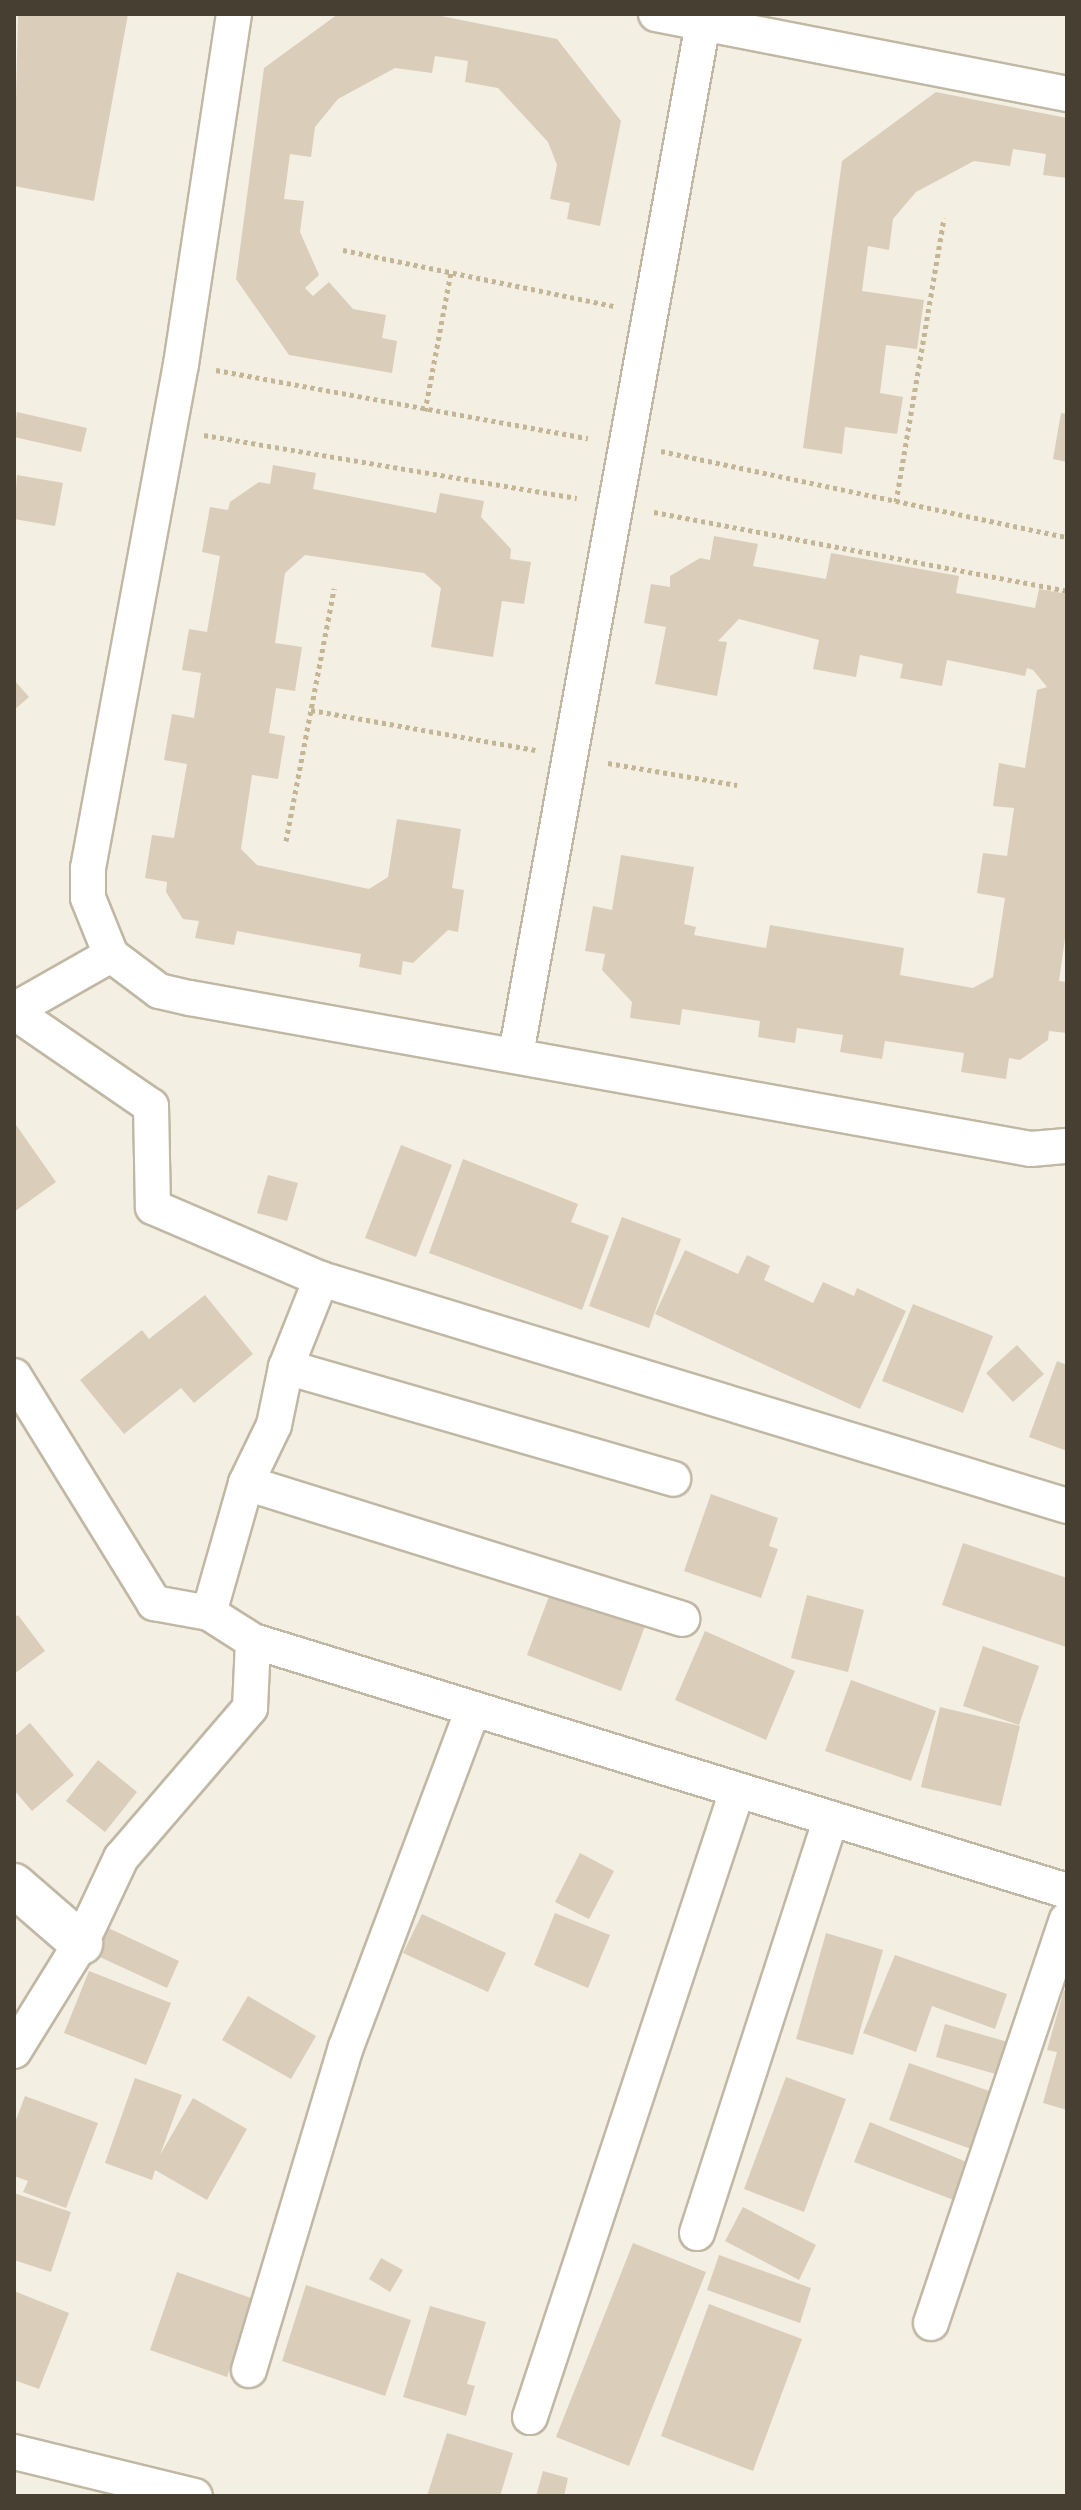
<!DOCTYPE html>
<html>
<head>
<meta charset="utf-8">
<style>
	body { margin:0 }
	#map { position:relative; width:1081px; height:2510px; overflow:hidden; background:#f4efe3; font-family:"Archivo Narrow",sans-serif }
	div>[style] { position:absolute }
	.building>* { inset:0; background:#daceba }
	.path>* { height:5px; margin-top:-2.5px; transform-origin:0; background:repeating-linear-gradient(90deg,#c4b594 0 4px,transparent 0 8px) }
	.roads { filter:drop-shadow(2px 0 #c0b8a4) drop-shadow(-2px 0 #c0b8a4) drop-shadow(0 2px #c0b8a4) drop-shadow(0 -2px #c0b8a4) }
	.minor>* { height:34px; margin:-17px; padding:0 17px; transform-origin:17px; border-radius:17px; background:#fff }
	.tertiary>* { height:42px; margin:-21px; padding:0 21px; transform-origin:21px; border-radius:21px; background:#fff }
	span { translate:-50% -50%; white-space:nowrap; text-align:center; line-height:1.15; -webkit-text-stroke:6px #fff; paint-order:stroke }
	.frame { position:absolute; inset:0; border:16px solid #463f32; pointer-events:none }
</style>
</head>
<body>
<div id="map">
	<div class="building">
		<i style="clip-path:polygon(18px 14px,128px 14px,94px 201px,14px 186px)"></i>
		<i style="clip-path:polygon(338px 14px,431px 14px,557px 39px,621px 121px,600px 226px,567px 219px,570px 203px,550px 199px,557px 165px,548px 142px,498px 88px,465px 82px,468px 61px,435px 56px,432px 73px,395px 68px,338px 99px,315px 127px,311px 157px,290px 154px,284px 199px,304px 201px,300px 232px,319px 275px,305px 288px,313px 296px,329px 282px,353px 309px,386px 315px,382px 338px,397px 341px,392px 373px,289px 355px,236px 279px,264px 68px)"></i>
		<i style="clip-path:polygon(936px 92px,1067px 118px,1067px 178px,1043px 175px,1046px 154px,1013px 149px,1010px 166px,974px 161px,916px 192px,893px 219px,889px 250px,868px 246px,862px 291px,924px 300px,917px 349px,886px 345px,880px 393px,903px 397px,897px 434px,845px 427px,842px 454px,803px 448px,842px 161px)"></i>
		<i style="clip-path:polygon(17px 412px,87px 428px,81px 452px,14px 437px)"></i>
		<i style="clip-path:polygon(1061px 413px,1067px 414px,1067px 462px,1053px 459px)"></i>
		<i style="clip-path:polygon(273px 465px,316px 473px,313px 489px,436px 513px,440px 493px,484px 501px,481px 517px,511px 549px,510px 559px,531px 562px,524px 604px,502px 601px,493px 657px,431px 647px,441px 588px,424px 573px,305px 555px,285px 573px,275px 643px,302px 647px,295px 691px,276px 688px,269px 733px,285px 736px,278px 779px,252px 775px,241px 849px,257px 865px,369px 889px,388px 877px,397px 819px,461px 829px,452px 888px,464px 890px,458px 932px,448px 930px,413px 963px,403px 961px,401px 975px,359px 967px,361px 954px,237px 931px,234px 945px,195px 938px,199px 921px,183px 919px,166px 892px,167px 882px,145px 878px,152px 835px,174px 838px,187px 764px,164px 760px,172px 714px,194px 718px,201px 673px,182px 670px,189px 629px,207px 632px,220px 556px,202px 552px,210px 507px,228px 510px,230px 502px,259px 482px,270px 484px)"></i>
		<i style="clip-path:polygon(17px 475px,63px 483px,55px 526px,14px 519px)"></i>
		<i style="clip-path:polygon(714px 536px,758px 544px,753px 566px,826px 579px,831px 553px,959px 576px,956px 593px,1035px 608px,1039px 589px,1067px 594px,1067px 924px,1059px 981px,1067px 982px,1067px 1033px,1049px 1031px,1048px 1040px,1020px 1060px,1009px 1058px,1006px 1079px,961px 1072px,964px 1053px,885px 1041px,882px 1059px,840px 1052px,843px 1035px,797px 1028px,795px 1043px,758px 1037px,760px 1021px,682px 1009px,680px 1025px,630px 1018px,632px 1002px,602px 970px,605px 954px,585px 951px,593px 906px,612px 910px,621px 855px,694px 867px,684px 924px,696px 927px,694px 935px,766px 948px,770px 925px,904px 948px,900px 975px,973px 988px,993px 977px,1005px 898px,977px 893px,983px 853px,1007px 856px,1014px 808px,993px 806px,999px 763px,1025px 768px,1037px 690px,1047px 687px,1033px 670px,1027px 668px,1025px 676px,947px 660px,942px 686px,900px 678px,903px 664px,860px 655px,856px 677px,813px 669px,819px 640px,739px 619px,718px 641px,727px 642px,717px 696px,655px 684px,666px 627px,644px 623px,651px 584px,670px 587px,670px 576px,700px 558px,710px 560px)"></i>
		<i style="clip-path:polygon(14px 680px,29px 697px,14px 710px)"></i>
		<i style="clip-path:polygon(14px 1122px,56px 1182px,14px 1212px)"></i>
		<i style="clip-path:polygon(401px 1145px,452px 1165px,416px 1257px,365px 1238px)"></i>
		<i style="clip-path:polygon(463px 1159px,578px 1204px,571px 1222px,609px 1236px,582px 1310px,429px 1253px)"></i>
		<i style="clip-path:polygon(268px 1175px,298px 1183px,287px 1221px,257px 1213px)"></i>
		<i style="clip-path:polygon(622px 1217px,681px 1239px,649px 1328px,589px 1306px)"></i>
		<i style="clip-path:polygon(685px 1250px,738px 1274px,747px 1255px,770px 1266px,764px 1280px,813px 1303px,823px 1282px,854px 1296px,857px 1288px,906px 1311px,860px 1409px,655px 1314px)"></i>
		<i style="clip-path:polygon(205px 1295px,253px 1354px,194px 1403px,181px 1388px,124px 1434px,80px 1380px,142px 1330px,149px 1339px)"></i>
		<i style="clip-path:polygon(913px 1304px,993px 1336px,963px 1413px,882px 1381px)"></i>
		<i style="clip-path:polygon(1017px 1345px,1044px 1374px,1013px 1402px,986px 1373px)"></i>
		<i style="clip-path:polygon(1057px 1361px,1067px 1365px,1067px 1451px,1029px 1437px)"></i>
		<i style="clip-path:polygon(711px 1494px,778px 1518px,769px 1546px,778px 1549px,761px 1598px,684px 1571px)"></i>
		<i style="clip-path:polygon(963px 1543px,1067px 1578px,1066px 1647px,942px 1605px)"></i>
		<i style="clip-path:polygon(551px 1591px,648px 1618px,621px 1691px,527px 1655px)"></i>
		<i style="clip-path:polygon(807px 1595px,864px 1610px,848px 1672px,791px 1658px)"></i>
		<i style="clip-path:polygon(18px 1615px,45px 1651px,14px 1674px,14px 1618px)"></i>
		<i style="clip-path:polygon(705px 1631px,795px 1671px,766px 1740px,675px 1700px)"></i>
		<i style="clip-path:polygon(983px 1646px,1039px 1666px,1019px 1725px,963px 1706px)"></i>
		<i style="clip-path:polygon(851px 1680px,936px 1711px,911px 1781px,825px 1751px)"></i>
		<i style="clip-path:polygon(940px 1707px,1020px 1726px,1001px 1806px,921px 1787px)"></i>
		<i style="clip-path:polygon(30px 1723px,74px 1775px,32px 1811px,14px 1790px,14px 1737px)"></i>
		<i style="clip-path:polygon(98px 1760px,137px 1792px,105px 1832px,66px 1801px)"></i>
		<i style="clip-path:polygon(580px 1853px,614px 1871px,589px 1919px,555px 1902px)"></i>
		<i style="clip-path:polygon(555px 1913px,610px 1935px,588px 1988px,534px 1965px)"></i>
		<i style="clip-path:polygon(422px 1914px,506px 1953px,488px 1992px,403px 1953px)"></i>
		<i style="clip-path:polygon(104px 1926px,179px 1961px,167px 1988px,91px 1953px)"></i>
		<i style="clip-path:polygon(826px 1933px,883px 1950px,853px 2055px,796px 2039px)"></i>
		<i style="clip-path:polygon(895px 1955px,1007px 1994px,995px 2029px,932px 2006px,916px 2052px,863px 2033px)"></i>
		<i style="clip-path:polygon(89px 1971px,171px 2003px,146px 2065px,64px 2033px)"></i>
		<i style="clip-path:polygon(1064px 1990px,1067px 1991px,1067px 2110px,1043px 2103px,1057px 2052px,1047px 2050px)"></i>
		<i style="clip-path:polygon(248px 1996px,316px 2036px,291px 2079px,222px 2040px)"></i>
		<i style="clip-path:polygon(945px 2024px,1015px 2044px,1006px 2077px,936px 2057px)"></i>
		<i style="clip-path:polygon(909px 2063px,998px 2094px,977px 2151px,889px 2120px)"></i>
		<i style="clip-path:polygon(786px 2077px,846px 2099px,804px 2212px,744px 2189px)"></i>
		<i style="clip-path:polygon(135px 2078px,182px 2095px,160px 2155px,193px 2098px,247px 2129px,207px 2200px,155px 2170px,152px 2180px,105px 2163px)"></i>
		<i style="clip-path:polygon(25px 2096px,98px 2123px,66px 2208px,23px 2192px,28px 2181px,14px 2176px,14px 2125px)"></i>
		<i style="clip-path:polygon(870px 2122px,974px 2165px,959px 2202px,854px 2162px)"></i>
		<i style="clip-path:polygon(14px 2193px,71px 2212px,51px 2272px,14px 2260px)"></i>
		<i style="clip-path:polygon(743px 2207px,816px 2245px,799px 2280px,725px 2241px)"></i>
		<i style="clip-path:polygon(633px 2243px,706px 2272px,629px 2466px,556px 2437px)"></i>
		<i style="clip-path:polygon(719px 2255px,811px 2288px,800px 2323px,707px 2290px)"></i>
		<i style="clip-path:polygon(381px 2258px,403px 2270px,390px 2292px,369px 2279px)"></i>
		<i style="clip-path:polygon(177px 2272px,254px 2299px,227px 2377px,150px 2350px)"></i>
		<i style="clip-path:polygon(306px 2285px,411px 2320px,385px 2396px,282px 2361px)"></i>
		<i style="clip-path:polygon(14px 2291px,69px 2313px,39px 2389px,14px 2380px)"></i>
		<i style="clip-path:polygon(709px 2304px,802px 2339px,753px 2471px,661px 2436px)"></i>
		<i style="clip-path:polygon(430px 2306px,486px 2322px,467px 2384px,475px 2386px,466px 2416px,403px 2397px)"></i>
		<i style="clip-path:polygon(447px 2433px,513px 2453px,500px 2496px,427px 2496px)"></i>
		<i style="clip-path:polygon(543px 2471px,568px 2478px,564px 2496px,536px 2496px)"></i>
	</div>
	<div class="path">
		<i style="left:343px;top:250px;width:277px;rotate:11.7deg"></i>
		<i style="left:216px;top:370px;width:378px;rotate:10.4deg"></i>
		<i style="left:425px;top:411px;width:141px;rotate:-79.4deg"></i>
		<i style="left:204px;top:435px;width:378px;rotate:9.6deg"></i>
		<i style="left:661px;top:451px;width:415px;rotate:12deg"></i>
		<i style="left:896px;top:502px;width:288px;rotate:-80.4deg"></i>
		<i style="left:654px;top:512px;width:420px;rotate:10.8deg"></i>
		<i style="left:311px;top:710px;width:228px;rotate:10.1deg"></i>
		<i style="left:608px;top:763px;width:131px;rotate:9.7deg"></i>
		<i style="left:286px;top:841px;width:257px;rotate:-79.2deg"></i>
	</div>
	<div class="roads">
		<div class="minor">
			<i style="left:234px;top:14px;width:354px;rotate:98.6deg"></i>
			<i style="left:181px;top:364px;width:513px;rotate:100.45deg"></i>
			<i style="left:88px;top:868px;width:30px;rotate:90deg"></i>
			<i style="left:88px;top:898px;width:61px;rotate:68deg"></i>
			<i style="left:111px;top:955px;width:60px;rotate:36.9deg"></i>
			<i style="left:159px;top:991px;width:32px;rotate:13deg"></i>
			<i style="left:190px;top:998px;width:854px;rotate:10.18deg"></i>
			<i style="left:1031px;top:1149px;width:36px;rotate:-5deg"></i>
			<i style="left:656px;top:14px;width:419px;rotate:11deg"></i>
			<i style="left:14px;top:1010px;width:112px;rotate:-29.6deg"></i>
			<i style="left:14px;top:1012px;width:166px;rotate:34.5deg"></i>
			<i style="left:151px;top:1106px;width:101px;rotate:88.9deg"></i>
			<i style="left:153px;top:1207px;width:183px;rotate:23.2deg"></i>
			<i style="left:516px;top:1054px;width:1048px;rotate:-79.72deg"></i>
			<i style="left:286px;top:1367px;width:403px;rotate:16.1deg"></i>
			<i style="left:14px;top:1376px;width:267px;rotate:58.3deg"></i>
			<i style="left:154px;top:1603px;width:56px;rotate:10.3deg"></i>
			<i style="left:209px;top:1613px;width:52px;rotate:32.5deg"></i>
			<i style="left:253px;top:1641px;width:852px;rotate:17.07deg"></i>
			<i style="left:246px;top:1483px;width:457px;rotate:17.3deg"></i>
			<i style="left:209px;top:1613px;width:135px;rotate:-74.1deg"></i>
			<i style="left:246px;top:1483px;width:64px;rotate:-64.2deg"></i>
			<i style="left:274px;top:1425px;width:59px;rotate:-78.3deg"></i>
			<i style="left:286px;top:1367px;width:95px;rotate:-68.3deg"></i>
			<i style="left:321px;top:1279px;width:780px;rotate:16.92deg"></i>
			<i style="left:14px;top:2051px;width:127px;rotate:-58.2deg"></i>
			<i style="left:81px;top:1943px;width:94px;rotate:-64.8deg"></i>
			<i style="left:121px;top:1858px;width:198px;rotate:-49.3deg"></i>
			<i style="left:250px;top:1708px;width:67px;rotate:-87.4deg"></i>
			<i style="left:697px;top:2233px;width:434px;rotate:-72.1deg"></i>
			<i style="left:931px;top:2323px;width:425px;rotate:-71.4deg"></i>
			<i style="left:249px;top:2370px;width:337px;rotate:-73.3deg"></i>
			<i style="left:346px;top:2047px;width:361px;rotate:-69.4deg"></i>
			<i style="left:530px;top:2417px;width:659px;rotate:-71.7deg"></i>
			<i style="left:14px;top:2452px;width:186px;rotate:13.7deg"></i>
		</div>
		<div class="tertiary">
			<i style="left:14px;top:1885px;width:89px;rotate:40.9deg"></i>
		</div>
	</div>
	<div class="frame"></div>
</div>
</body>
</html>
